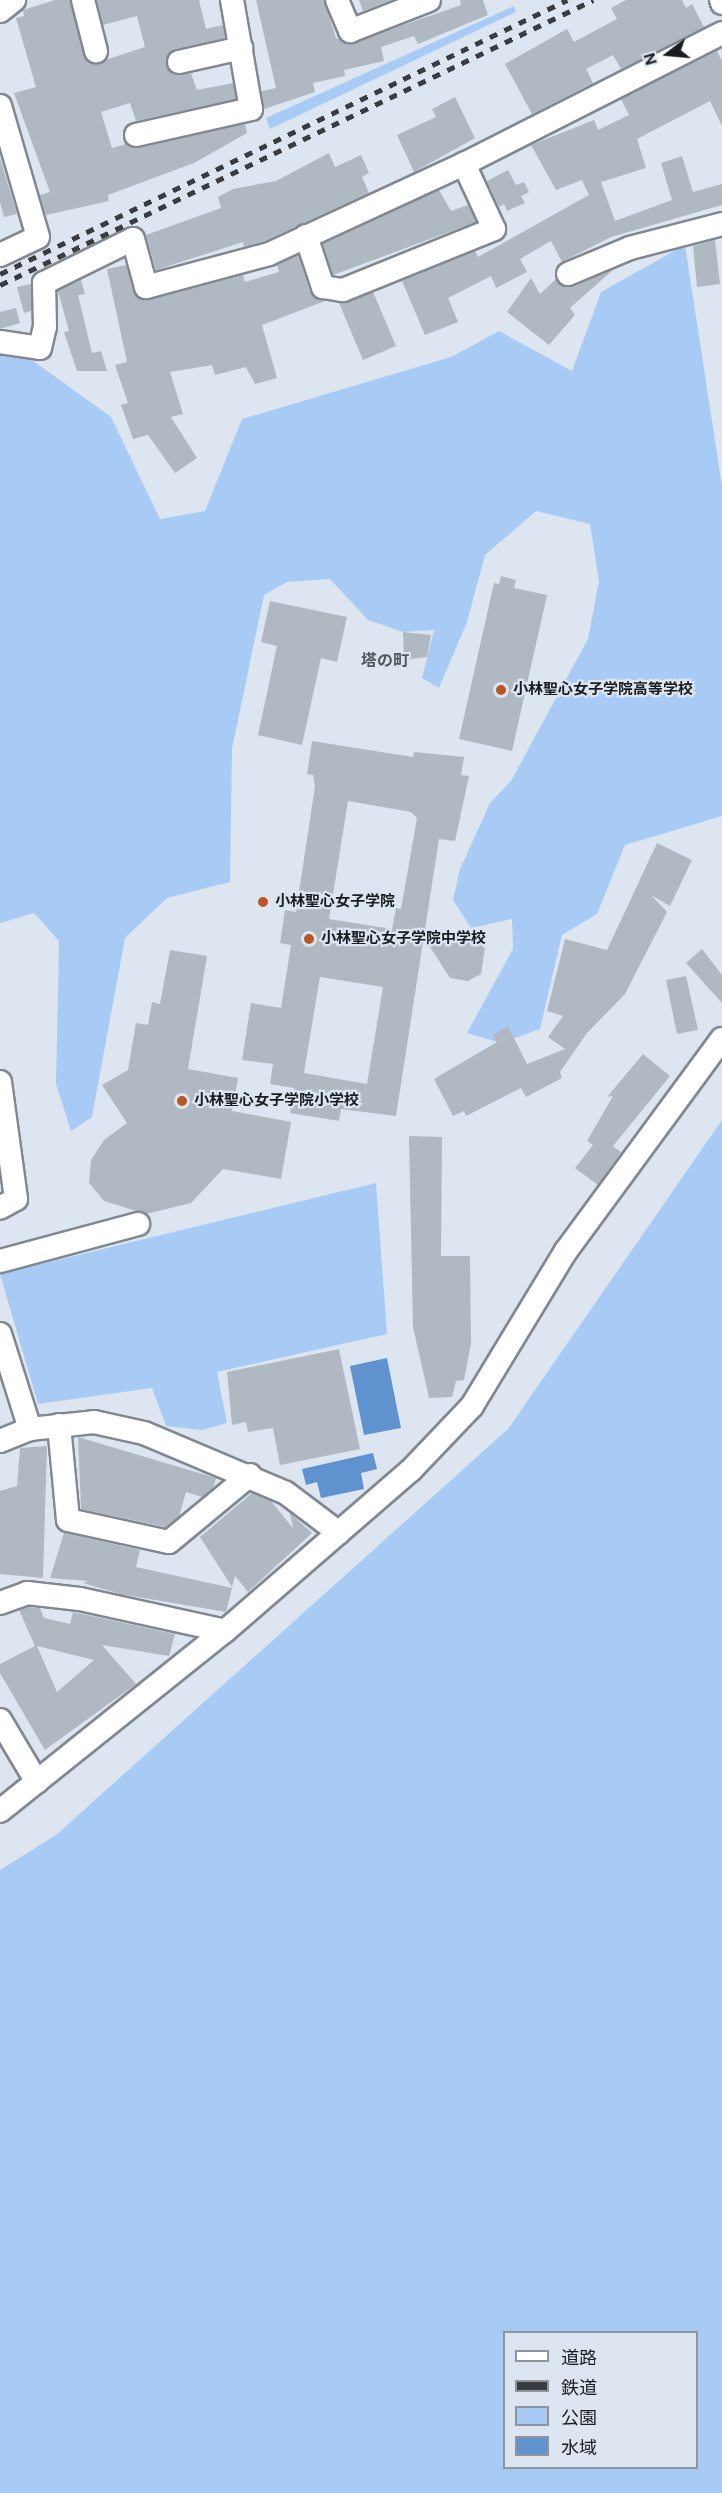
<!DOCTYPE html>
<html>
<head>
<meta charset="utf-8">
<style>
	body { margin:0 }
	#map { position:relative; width:722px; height:2493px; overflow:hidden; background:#dde6f0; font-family:"DM Sans","Noto Sans JP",sans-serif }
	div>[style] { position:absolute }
	.green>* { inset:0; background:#a8cbf5 }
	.water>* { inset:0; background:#5f93cf }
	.building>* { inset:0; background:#b0b8c2 }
	.roads { filter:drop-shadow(2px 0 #818891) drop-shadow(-2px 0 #818891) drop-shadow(0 2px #818891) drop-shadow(0 -2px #818891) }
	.minor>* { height:22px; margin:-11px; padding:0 11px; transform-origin:11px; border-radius:11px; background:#fff }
	.rail>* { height:4.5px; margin-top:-2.25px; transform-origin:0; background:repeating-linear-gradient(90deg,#393d42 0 8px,transparent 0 16px) }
	.dots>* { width:16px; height:16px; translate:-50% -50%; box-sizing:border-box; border:3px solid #dde6f0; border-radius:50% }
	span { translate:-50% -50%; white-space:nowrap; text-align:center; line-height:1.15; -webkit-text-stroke:4.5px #dde6f0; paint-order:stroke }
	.poi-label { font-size:15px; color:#191c20; font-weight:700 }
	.left { translate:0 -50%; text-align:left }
	.neighbourhood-label { font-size:16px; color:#50575f; font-weight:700 }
	.legend { position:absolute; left:503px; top:2331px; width:195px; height:138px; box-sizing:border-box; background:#dde6f0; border:2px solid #8f959d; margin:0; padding:8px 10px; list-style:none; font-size:18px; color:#191c20 }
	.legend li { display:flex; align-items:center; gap:12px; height:30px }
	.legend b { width:30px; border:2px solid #8f959d }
	.north { position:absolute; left:638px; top:24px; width:60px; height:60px; -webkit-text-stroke:4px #dde6f0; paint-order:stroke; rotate:254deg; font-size:16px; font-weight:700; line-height:24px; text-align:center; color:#191c20 }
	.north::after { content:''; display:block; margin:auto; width:21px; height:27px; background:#191c20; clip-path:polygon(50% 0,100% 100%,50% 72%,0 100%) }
</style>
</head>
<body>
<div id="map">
	<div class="green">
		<i style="clip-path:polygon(514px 6px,516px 12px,270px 129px,266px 118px)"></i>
		<i style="clip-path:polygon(685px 245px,722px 486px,722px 816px,625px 845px,597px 914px,562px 935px,540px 1029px,501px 1043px,467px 1033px,513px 949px,512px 919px,471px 928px,453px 900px,460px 869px,490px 803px,511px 781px,588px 639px,599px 581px,590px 524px,536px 511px,485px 555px,467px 622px,439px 688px,422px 678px,434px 630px,403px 632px,368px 620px,330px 579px,287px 582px,264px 595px,232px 749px,230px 882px,167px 898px,125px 938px,92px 1117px,71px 1131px,56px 1084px,59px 941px,34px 913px,0 923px,0 349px,11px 345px,111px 417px,160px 519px,205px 511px,242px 419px,451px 357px,499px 331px,572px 371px,601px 292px)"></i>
		<i style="clip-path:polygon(evenodd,722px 1120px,722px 2493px,0 2493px,0 1870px,56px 1835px,508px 1429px,722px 1120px,504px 2332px,696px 2332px,696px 2468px,504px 2468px,504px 2332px)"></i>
		<i style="clip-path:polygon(376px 1183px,387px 1334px,217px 1372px,227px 1423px,202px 1430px,166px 1426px,152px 1388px,38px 1404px,0 1274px)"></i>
	</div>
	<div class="water">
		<i style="clip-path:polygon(387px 1358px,401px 1428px,364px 1435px,350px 1366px)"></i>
		<i style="clip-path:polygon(373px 1453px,377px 1469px,361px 1473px,364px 1489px,321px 1498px,317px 1482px,306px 1485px,302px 1469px)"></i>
	</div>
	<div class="building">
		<i style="clip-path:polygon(55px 0,70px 0,83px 54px,93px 64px,145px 47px,137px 16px,103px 25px,97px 0,199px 0,206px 29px,223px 25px,225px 38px,175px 49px,166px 64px,174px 75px,191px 73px,197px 90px,233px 83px,236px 99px,136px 121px,130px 103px,101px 112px,112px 148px,126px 144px,139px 148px,245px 124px,247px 133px,194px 163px,108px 195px,109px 201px,46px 215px,40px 195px,50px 192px,14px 93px,36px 87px,16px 18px,24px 16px,23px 10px)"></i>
		<i style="clip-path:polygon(256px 0,324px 0,336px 38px,349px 44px,461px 5px,460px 0,483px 0,488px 15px,418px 44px,414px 36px,381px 47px,384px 61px,344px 70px,345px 76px,313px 83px,315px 92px,264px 109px,262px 91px,276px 88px)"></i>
		<i style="clip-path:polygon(359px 0,391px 0,363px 11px)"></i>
		<i style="clip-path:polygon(626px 0,682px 0,686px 8px,692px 4px,704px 27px,621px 69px,613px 55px,586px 69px,593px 83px,532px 114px,505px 64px,567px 29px,574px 42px,617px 19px,611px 8px)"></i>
		<i style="clip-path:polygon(717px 51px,722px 61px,722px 126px,710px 101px,637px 139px,646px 168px,601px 182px,615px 221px,672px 200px,661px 163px,682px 156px,693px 192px,722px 184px,722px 205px,611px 237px,562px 262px,551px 241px,520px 259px,527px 272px,496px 288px,491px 276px,448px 298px,458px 322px,425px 335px,402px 281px,475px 251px,478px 257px,589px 195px,582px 180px,556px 190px,531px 145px,594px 120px,598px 130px,629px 115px,621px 99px)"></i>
		<i style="clip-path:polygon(455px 97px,475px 138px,414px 172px,397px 135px,436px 117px,432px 109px)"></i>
		<i style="clip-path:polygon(329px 153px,335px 167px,361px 155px,369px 173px,362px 177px,369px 193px,264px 241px,244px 247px,243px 242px,156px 270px,146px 235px,221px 208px,218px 197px,233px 189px,276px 181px)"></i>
		<i style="clip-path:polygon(0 158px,17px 214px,4px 217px,0 202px)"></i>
		<i style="clip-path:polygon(508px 170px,516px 185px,524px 182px,529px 192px,521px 196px,525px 203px,507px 211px,504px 204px,499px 207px,487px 181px)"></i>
		<i style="clip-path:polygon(439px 190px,451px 211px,468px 205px,476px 222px,333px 275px,323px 244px)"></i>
		<i style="clip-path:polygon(715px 240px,720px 284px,697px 287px,693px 246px)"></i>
		<i style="clip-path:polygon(298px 255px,310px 292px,325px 301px,262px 325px,277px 378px,255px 384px,246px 367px,215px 375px,212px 365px,170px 372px,183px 414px,171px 417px,197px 458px,175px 473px,148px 435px,133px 439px,121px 405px,128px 403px,115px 365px,127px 362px,107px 269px,126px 265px,136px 296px,149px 300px,243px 275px,245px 282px,279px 272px,277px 265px)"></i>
		<i style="clip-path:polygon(614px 269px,570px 308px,575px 315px,549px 345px,507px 312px,531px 278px,540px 294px,556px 279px,573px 287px)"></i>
		<i style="clip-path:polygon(81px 280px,85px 294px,78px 295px,92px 353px,101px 351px,107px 371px,77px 371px,64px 332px,69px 331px,58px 291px)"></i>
		<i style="clip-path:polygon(31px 284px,31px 311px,24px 313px,17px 287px)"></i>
		<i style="clip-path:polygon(373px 292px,396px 346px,363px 360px,339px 303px)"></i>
		<i style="clip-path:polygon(16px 308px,20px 323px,0 329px,0 312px)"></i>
		<i style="clip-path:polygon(501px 576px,516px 580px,514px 588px,547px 595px,512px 751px,459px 739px,494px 583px,499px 584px)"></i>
		<i style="clip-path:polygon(270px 601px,347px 617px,337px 662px,321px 658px,302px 745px,258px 735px,277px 646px,261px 642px)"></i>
		<i style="clip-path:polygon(403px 632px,431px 635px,427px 657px,404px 660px)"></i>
		<i style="clip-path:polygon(evenodd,312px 741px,413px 757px,414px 752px,464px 757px,461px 775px,469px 776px,455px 841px,439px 839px,396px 1116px,341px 1109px,339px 1121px,290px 1113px,294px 1088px,270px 1084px,273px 1064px,242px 1060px,251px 1003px,281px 1008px,291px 945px,280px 943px,285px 910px,296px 912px,315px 786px,313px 775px,307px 774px,312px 741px,348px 801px,411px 812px,417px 818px,401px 909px,396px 908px,392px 929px,329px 919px,348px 801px,312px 741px,320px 977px,383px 987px,367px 1084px,304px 1073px,320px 977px)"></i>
		<i style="clip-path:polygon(657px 843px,692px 860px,670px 906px,651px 895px,667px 912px,625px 994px,587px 1033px,560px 1072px,562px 1078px,526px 1097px,521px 1088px,466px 1116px,464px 1111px,453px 1116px,434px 1079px,497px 1042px,493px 1035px,508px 1026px,527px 1064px,565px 1049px,548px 1037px,563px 1016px,547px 1011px,565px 939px,607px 950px)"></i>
		<i style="clip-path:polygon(471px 938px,485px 948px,481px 974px,468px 981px,450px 978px,428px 944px)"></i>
		<i style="clip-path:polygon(702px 949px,722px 975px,722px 1003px,686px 963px)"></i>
		<i style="clip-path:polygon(170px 950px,207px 956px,188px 1069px,238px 1078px,232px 1111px,291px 1122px,281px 1179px,223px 1169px,191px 1203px,146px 1214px,104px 1201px,89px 1183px,91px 1160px,104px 1140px,127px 1123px,102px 1085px,128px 1070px,136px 1023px,148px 1025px,152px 1002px,160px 1004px)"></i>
		<i style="clip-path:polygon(686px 976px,698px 1030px,677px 1034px,666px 980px)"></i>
		<i style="clip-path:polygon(643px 1054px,670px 1076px,613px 1146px,621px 1152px,598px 1185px,575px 1168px,593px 1145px,587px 1141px,613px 1096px,607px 1097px)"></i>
		<i style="clip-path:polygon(409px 1136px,442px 1137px,441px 1256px,470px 1256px,471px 1343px,464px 1380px,456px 1381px,452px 1397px,429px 1398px,413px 1327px)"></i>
		<i style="clip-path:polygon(339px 1349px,360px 1449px,280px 1465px,273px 1428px,248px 1432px,246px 1422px,232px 1425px,227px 1372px)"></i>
		<i style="clip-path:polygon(78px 1437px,216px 1478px,213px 1488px,202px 1497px,186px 1492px,179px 1517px,165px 1527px,81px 1509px)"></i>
		<i style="clip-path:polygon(47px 1446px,43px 1578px,0 1574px,0 1491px,17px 1486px,20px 1448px)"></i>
		<i style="clip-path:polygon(252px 1493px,271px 1501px,293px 1528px,290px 1513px,312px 1533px,248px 1592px,235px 1576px,232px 1587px,200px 1537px)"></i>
		<i style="clip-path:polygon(64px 1533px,140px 1550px,136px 1567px,232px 1588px,226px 1612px,120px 1594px,83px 1583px,88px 1581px,50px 1578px)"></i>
		<i style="clip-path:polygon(evenodd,29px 1607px,40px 1608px,44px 1618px,70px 1624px,73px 1612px,175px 1634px,169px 1656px,102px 1645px,136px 1684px,45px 1750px,0 1673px,0 1664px,35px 1646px,19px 1610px,29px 1607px,37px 1646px,94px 1660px,57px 1692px,37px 1646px)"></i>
	</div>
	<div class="roads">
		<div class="minor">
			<i style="left:83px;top:0;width:53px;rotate:75.7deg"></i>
			<i style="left:337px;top:0;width:34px;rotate:67deg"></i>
			<i style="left:350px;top:31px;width:85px;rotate:-21.4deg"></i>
			<i style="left:721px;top:0;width:3px;rotate:72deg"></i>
			<i style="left:0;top:11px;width:18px;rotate:-38deg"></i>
			<i style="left:179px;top:62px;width:64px;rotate:-12.7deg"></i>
			<i style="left:0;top:106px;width:136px;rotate:73.8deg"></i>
			<i style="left:38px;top:237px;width:42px;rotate:154.7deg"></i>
			<i style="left:136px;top:135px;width:118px;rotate:-12.7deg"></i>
			<i style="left:251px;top:109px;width:111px;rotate:-99.9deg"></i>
			<i style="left:306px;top:236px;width:54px;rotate:71.6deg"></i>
			<i style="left:323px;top:287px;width:20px;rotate:9deg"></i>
			<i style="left:343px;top:290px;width:163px;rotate:-22deg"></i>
			<i style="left:494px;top:229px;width:72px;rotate:-114.8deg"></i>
			<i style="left:568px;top:274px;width:67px;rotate:-22.8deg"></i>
			<i style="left:630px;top:248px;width:95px;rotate:-14.6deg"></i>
			<i style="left:0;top:342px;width:40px;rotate:8.5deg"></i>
			<i style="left:40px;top:348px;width:22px;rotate:-77deg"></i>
			<i style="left:45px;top:327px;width:44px;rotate:-91.3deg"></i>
			<i style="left:44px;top:283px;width:99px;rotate:-26.3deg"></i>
			<i style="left:133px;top:239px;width:50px;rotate:74.8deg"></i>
			<i style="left:146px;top:287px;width:127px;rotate:-15deg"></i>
			<i style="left:269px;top:254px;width:215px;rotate:-24.8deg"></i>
			<i style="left:464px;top:164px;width:289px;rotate:-26.9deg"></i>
			<i style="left:0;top:1082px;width:118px;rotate:82.2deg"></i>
			<i style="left:16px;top:1199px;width:18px;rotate:151deg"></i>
			<i style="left:0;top:1261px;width:143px;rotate:-15deg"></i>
			<i style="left:0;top:1334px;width:100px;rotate:72.5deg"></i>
			<i style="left:59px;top:1425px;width:95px;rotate:84.6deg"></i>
			<i style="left:68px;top:1520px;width:103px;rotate:12.3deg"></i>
			<i style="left:169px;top:1542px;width:105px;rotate:-39.6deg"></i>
			<i style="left:0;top:1441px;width:32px;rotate:-22deg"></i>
			<i style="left:30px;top:1429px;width:64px;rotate:-6.2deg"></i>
			<i style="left:94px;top:1422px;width:51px;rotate:12.4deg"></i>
			<i style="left:144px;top:1433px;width:154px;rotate:22.9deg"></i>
			<i style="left:286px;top:1493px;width:66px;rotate:37deg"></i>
			<i style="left:0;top:1603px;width:29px;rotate:-20deg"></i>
			<i style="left:27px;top:1593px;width:53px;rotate:6.5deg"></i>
			<i style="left:80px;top:1599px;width:148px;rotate:12.4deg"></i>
			<i style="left:0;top:1720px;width:72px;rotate:59.2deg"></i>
			<i style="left:0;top:1811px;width:288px;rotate:-38.7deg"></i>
			<i style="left:225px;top:1631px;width:246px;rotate:-40.9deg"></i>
			<i style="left:411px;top:1470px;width:88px;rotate:-46.4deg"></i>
			<i style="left:472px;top:1406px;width:181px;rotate:-58.8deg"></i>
			<i style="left:566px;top:1251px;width:263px;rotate:-53.7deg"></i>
		</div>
	</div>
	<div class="rail">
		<i style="left:0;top:274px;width:630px;rotate:-25.79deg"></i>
		<i style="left:0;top:285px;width:658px;rotate:-25.67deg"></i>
	</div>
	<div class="dots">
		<i style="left:501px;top:690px;background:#ba5526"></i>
		<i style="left:263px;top:902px;background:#ba5526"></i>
		<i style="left:309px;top:939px;background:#ba5526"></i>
		<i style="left:182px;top:1101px;background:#ba5526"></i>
	</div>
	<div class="poi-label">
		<span class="left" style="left:513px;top:690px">小林聖心女子学院高等学校</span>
		<span class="left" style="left:275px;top:902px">小林聖心女子学院</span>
		<span class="left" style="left:321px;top:939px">小林聖心女子学院中学校</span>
		<span class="left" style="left:194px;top:1101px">小林聖心女子学院小学校</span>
	</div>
	<div class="neighbourhood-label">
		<span style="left:385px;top:661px">塔の町</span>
	</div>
	<ul class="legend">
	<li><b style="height:8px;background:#fff"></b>道路</li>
	<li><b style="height:8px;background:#393d42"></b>鉄道</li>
	<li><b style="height:16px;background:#a8cbf5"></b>公園</li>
	<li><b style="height:16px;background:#5f93cf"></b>水域</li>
	</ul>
	<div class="north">N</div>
</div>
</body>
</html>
